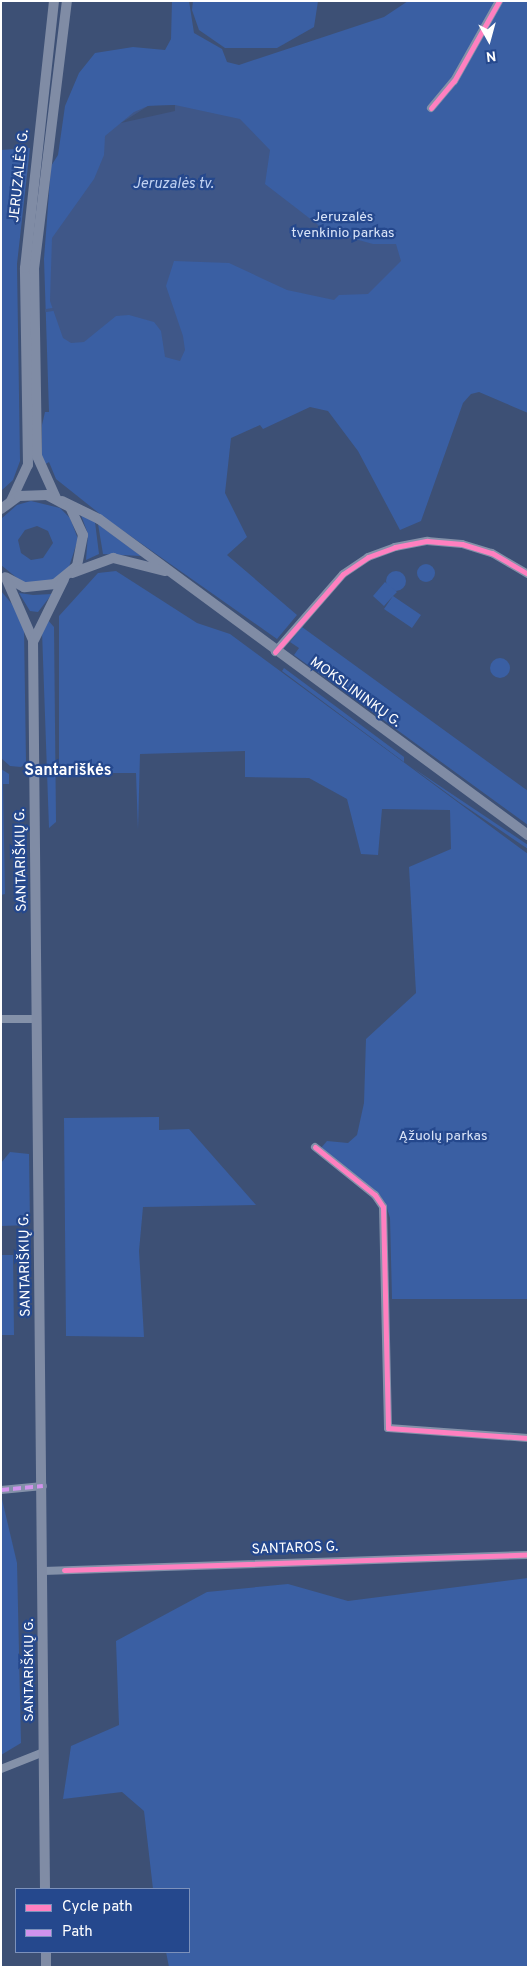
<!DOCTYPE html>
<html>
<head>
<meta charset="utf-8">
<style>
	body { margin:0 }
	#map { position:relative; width:529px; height:1968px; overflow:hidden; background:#3d5075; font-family:Overpass,sans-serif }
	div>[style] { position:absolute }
	.green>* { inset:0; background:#3a5fa3 }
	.round { border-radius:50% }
	.water>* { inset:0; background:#3f5788 }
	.pier>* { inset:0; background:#3d5075 }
	.stream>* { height:2.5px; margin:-1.25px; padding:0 1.25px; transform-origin:1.25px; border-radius:1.25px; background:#3f5788 }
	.street>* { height:8px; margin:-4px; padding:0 4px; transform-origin:4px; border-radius:4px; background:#8491a9 }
	.secondary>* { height:10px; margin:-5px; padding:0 5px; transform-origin:5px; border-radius:5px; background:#808ca5 }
	.quiet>* { height:4px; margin-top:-2px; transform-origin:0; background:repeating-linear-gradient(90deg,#d193ec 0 8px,transparent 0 12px) }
	.cycleway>* { height:5px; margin:-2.5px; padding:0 2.5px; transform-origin:2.5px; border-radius:2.5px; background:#ff80c0 }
	span { translate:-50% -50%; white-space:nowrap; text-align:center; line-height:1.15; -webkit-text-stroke:4.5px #25488d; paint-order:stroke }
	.street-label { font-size:14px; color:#fff }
	.park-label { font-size:14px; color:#d9e4f8 }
	.water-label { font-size:15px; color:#c1d2f2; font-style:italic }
	.quarter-label { font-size:16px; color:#fff; font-weight:700 }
	.frame { position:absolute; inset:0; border:2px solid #fff; pointer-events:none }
	.legend { position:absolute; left:15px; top:1888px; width:175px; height:65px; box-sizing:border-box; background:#25488d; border:1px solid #7c91bb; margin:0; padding:6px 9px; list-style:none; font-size:15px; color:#fff }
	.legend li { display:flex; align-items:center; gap:10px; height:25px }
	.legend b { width:25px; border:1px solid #7c91bb }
	.north { position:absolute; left:464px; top:15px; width:50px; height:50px; -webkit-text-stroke:4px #25488d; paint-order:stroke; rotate:173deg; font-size:14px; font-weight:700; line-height:20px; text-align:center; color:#fff }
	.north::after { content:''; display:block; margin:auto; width:18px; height:22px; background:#fff; clip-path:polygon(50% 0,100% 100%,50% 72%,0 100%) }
</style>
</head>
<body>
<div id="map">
	<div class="green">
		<i style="clip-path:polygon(172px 1px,189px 1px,194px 33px,222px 49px,227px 62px,239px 65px,384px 17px,408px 1px,528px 1px,528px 413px,479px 392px,471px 394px,463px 403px,421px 521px,400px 530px,358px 451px,328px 411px,310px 407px,263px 429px,260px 425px,231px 438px,225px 493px,247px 537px,227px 555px,297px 615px,277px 639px,105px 518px,56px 479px,49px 462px,44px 465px,42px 460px,42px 425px,45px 412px,49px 412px,44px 259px,51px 166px,58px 155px,65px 106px,79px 73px,95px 53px,133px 47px,165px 50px,171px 39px)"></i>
		<i style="clip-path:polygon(318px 1px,314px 27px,277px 48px,225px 48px,199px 30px,192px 10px,193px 1px)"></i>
		<i style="clip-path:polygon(30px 148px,17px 264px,20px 461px,13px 480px,1px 491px,1px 150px)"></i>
		<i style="clip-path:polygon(evenodd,31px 501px,60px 508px,70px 518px,78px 539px,69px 567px,52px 581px,37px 584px,22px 582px,1px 565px,1px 519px,17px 505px,31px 501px,37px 526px,48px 531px,53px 543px,43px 558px,31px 560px,21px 553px,18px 540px,25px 530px,37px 526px)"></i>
		<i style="clip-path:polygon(81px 515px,95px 522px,99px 554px,86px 560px,88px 534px)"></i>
		<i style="clip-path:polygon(98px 524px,141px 556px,103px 554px)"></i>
		<i class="round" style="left:417px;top:564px;width:18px;height:18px"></i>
		<i class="round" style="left:386px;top:571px;width:20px;height:20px"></i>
		<i style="clip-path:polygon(116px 571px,197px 623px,230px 634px,528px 854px,528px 1299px,392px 1299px,390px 1218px,386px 1205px,379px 1194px,320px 1149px,327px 1141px,348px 1143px,357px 1135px,364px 1103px,366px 1039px,416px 993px,409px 867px,451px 849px,450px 810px,382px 809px,378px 855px,361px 854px,347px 799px,309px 778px,245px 777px,245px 751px,140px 754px,138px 830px,136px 773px,59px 773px,59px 616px,98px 573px)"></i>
		<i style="clip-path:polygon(385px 582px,397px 592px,393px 596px,421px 615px,412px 628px,384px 609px,393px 596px,384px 606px,373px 596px)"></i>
		<i style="clip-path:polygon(1px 591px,17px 610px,24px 629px,26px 763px,21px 767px,10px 766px,1px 758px)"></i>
		<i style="clip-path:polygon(19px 593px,33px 595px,52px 594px,38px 612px,30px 611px)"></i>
		<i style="clip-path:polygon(47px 619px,54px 627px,56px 822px,49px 828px,42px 631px)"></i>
		<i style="clip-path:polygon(302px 627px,528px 791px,528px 825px,294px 655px,299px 648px,290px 642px)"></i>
		<i class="round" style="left:490px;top:658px;width:20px;height:20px"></i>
		<i style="clip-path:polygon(284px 668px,404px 757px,404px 762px,282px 671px)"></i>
		<i style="clip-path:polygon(413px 768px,528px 845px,528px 849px,459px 802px)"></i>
		<i style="clip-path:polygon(1px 769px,9px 774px,9px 784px,3px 784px,5px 894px,1px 895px)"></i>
		<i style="clip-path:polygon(159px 1117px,159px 1130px,189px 1129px,256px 1205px,143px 1207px,139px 1251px,144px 1337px,66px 1336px,64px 1118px)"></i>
		<i style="clip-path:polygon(10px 1152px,29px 1154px,30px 1225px,1px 1226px,1px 1163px)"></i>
		<i style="clip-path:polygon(1px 1255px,13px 1255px,14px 1335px,1px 1335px)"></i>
		<i style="clip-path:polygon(1px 1495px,17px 1563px,21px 1743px,1px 1755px)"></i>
		<i style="clip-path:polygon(528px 1578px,528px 1967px,169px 1967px,166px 1952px,189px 1952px,189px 1889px,153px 1889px,144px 1811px,122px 1792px,63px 1799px,71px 1746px,119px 1725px,116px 1641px,207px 1592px,288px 1584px,348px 1601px)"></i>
	</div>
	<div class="water">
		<i style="clip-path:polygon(175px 105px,240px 119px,270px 150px,265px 184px,326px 231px,373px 244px,396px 244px,401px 261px,368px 294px,339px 295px,334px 300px,287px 290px,229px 263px,174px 261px,166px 286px,183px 336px,185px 350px,180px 361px,165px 357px,161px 331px,154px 322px,129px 315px,116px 316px,84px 342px,71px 343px,63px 338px,50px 301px,52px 238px,94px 179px,104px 155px,105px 136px,134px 112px,148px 106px)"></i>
	</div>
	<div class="pier">
		<i style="clip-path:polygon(175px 105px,175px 111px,121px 123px,148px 106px)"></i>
	</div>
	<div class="stream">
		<i style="left:46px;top:310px;width:6px;rotate:-9deg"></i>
	</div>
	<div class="street">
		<i style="left:431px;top:108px;width:35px;rotate:-50deg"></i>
		<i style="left:454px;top:81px;width:92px;rotate:-60.6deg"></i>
		<i style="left:275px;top:652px;width:103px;rotate:-48.9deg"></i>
		<i style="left:343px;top:574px;width:30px;rotate:-34deg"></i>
		<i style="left:368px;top:557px;width:29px;rotate:-20deg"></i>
		<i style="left:395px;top:547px;width:33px;rotate:-11deg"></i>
		<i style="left:427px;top:541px;width:35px;rotate:5deg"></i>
		<i style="left:462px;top:544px;width:31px;rotate:17deg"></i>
		<i style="left:492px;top:553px;width:42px;rotate:30.3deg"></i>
		<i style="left:1px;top:1019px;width:36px"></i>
		<i style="left:315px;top:1147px;width:77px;rotate:38.7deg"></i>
		<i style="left:375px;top:1195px;width:14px;rotate:56deg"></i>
		<i style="left:383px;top:1207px;width:221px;rotate:88.7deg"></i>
		<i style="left:388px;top:1428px;width:140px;rotate:4.1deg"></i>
		<i style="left:1px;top:1490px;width:42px;rotate:-5.4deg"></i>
		<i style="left:43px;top:1571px;width:485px;rotate:-1.9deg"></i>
		<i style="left:1px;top:1769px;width:46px;rotate:-21.6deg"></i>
	</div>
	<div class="secondary">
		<i style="left:56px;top:498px;width:46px;rotate:-114.3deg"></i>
		<i style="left:37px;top:456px;width:187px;rotate:-90.9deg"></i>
		<i style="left:34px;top:269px;width:270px;rotate:-83deg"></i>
		<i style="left:11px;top:501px;width:40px;rotate:-65deg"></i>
		<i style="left:28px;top:465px;width:197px;rotate:-90.9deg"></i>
		<i style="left:25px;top:268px;width:269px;rotate:-83.8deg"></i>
		<i style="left:62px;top:501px;width:41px;rotate:25.9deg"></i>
		<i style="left:99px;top:519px;width:533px;rotate:36.38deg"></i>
		<i style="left:1px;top:509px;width:22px;rotate:-36deg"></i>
		<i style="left:19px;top:496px;width:28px;rotate:-2deg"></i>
		<i style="left:47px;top:495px;width:26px;rotate:28deg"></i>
		<i style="left:70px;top:507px;width:31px;rotate:65deg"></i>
		<i style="left:83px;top:535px;width:32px;rotate:101deg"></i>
		<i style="left:77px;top:566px;width:28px;rotate:141deg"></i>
		<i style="left:55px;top:584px;width:31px;rotate:174deg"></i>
		<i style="left:24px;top:587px;width:21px;rotate:-152deg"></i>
		<i style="left:72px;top:573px;width:44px;rotate:-20.1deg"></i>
		<i style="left:113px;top:558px;width:54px;rotate:14deg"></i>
		<i style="left:6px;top:578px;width:68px;rotate:66.5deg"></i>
		<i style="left:33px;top:640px;width:1249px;rotate:89.45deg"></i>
		<i style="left:34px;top:640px;width:68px;rotate:-63.8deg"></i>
		<i style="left:46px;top:1952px;width:15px;rotate:90deg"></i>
	</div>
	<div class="quiet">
		<i style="left:1px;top:1490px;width:42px;rotate:-5.4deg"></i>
	</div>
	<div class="cycleway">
		<i style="left:431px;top:108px;width:35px;rotate:-50deg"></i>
		<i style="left:454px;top:81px;width:92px;rotate:-60.6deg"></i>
		<i style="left:275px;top:652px;width:103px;rotate:-48.9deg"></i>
		<i style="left:343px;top:574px;width:30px;rotate:-34deg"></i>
		<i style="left:368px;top:557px;width:29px;rotate:-20deg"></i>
		<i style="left:395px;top:547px;width:33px;rotate:-11deg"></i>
		<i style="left:427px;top:541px;width:35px;rotate:5deg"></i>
		<i style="left:462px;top:544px;width:31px;rotate:17deg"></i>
		<i style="left:492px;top:553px;width:42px;rotate:30.3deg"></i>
		<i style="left:315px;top:1147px;width:77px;rotate:38.7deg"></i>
		<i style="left:375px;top:1195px;width:14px;rotate:56deg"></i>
		<i style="left:383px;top:1207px;width:221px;rotate:88.7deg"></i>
		<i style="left:388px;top:1428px;width:140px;rotate:4.1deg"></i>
		<i style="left:64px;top:1570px;width:464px;rotate:-1.9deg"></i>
	</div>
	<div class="street-label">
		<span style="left:20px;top:176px;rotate:-84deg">JERUZALĖS G.</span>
		<span style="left:355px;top:693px;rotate:36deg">MOKSLININKŲ G.</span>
		<span style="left:22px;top:860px;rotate:-91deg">SANTARIŠKIŲ G.</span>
		<span style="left:26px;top:1265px;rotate:-91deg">SANTARIŠKIŲ G.</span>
		<span style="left:295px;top:1549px;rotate:-2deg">SANTAROS G.</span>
		<span style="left:30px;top:1670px;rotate:-90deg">SANTARIŠKIŲ G.</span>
	</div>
	<div class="park-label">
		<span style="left:343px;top:226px">Jeruzalės<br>tvenkinio parkas</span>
		<span style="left:443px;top:1137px">Ąžuolų parkas</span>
	</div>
	<div class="water-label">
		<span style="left:173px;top:185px">Jeruzalės tv.</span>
	</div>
	<div class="quarter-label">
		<span style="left:68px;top:771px">Santariškės</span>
	</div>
	<div class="frame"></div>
	<ul class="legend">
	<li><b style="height:6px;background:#ff80c0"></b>Cycle path</li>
	<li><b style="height:6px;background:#d193ec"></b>Path</li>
	</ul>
	<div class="north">N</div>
</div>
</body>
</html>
